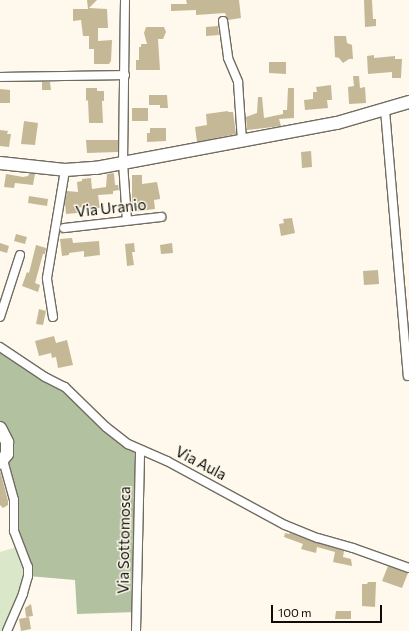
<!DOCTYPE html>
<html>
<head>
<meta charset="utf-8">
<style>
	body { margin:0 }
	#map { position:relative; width:409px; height:631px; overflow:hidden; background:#fef9ec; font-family:Commissioner,sans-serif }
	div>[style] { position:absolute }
	.green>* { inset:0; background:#dae8c9 }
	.forest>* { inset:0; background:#b2c1a0 }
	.building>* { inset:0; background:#c5b896 }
	.roads { filter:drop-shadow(1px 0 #716c61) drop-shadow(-1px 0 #716c61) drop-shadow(0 1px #716c61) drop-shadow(0 -1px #716c61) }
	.street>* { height:8px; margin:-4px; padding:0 4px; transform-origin:4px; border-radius:4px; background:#fff }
	.secondary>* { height:12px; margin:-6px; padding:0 6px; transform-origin:6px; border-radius:6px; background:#fff }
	span { translate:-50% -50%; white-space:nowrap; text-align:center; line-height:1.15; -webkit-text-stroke:3px #fef9ec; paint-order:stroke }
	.street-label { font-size:15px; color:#0d0c08 }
	.scale { position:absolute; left:271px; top:605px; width:111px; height:18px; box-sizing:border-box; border:2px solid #0d0c08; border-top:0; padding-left:5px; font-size:12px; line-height:14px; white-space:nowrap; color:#0d0c08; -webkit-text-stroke:3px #fef9ec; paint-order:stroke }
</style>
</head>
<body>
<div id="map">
	<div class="green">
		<i style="clip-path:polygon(20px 546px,28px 567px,7px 631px,0 631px,0 552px)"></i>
	</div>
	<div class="forest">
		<i style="clip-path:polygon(0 347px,65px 387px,140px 450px,136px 612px,77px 614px,75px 580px,28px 576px,14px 531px,15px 513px,0 428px)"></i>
	</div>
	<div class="building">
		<i style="clip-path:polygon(87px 0,97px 0,89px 8px,107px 9px,108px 28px,98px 28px,98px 41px,112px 40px,111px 61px,109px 64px,94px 64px,94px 49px,89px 49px,89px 36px,83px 36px,81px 20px,73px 21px,73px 9px,88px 9px)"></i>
		<i style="clip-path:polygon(186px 0,239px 0,241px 18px,228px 20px,225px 13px,196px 15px,196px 10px,171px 11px,171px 4px,187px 4px)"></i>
		<i style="clip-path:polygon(364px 0,372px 0,373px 19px,376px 19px,376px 26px,365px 27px)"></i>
		<i style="clip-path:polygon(218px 26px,219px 35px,206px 36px,206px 27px)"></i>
		<i style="clip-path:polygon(146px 27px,164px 27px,166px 32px,163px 39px,158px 39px,160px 70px,136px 70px,136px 60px,139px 60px,139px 47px,141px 47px,141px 44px,147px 44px,144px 33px)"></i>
		<i style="clip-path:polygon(334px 36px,346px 36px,347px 43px,352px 45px,353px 59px,349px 59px,343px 63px,339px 58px,335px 57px)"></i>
		<i style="clip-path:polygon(374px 55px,374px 58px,395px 56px,395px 59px,402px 59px,401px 78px,392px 78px,392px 72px,368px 74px,367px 56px)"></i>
		<i style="clip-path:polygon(269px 62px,286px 62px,286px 74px,269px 73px)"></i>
		<i style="clip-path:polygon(353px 76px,359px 76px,360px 88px,365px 87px,366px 103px,349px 104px,348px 87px,354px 86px)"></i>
		<i style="clip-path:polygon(42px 82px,50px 82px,51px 90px,42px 90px)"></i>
		<i style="clip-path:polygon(331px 85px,332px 100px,327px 100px,328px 108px,305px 110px,304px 100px,313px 99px,313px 92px,317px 92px,316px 87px)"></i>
		<i style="clip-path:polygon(86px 88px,97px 88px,97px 91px,104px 91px,104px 101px,102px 101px,103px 123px,89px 123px,88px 100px,86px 101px)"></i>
		<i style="clip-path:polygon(288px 88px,294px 88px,294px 118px,279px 119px,281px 126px,247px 130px,246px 117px,257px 113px,258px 97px,262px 97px,264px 118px,283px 114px,283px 110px,287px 110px)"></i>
		<i style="clip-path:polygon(0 89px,10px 90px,10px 103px,0 103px)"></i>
		<i style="clip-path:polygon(149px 95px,167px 95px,168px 108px,160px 108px,160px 105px,149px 105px)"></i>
		<i style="clip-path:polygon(132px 108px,148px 108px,148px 121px,132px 121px)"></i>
		<i style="clip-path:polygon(228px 111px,228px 112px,233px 112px,236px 134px,197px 142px,195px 127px,207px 125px,206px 114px)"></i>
		<i style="clip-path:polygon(24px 121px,38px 123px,35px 145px,21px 144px)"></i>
		<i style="clip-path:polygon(150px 128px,166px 128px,166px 141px,147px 142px,147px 133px,150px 133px)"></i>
		<i style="clip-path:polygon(0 130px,8px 131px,7px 134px,11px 134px,9px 147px,0 146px)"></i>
		<i style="clip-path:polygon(86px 140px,118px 140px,118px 152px,87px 153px)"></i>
		<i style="clip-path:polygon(311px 151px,312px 167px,302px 168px,301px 152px)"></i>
		<i style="clip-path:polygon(114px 173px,115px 185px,118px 185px,119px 190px,113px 191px,113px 194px,98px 195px,100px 208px,89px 209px,89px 206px,77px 208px,77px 213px,66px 214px,65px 202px,67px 191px,78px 192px,77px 182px,82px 181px,82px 179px,91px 178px,92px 189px,106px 187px,107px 174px)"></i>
		<i style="clip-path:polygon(6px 174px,23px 177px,28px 176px,29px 174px,35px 174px,33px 185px,15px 183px,14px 188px,4px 187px)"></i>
		<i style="clip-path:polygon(132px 175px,142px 175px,142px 184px,157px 182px,160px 197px,160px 199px,154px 200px,155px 209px,132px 212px)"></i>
		<i style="clip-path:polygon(29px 196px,48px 199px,47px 206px,28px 203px)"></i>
		<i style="clip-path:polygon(292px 218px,295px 233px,281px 236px,279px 224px,284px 223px,283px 219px)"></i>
		<i style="clip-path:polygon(16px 234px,27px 237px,25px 244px,14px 241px)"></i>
		<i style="clip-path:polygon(72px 238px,73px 243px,99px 241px,100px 255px,84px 257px,84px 251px,69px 253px,69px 255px,62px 256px,60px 239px)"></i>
		<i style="clip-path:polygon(0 243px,9px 246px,7px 253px,0 251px)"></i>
		<i style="clip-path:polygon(134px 243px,135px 252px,132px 252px,134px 265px,127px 266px,125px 244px)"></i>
		<i style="clip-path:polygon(172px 243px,173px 253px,161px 254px,160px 245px)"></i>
		<i style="clip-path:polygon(36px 245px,46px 248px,45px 254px,43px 254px,35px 283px,40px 285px,38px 292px,22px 286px,27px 272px,29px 273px)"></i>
		<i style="clip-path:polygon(378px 270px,379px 284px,364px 285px,363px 271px)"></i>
		<i style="clip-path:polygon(39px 309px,46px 311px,43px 325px,36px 324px)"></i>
		<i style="clip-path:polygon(54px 336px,56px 343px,67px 340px,73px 365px,58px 368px,56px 357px,52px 358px,51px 353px,39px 356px,35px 341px)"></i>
		<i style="clip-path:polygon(0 470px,8px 501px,8px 505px,3px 508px,0 505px)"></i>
		<i style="clip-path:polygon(285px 533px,289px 534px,290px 533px,344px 551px,343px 557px,351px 559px,352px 566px,333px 562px,335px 552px,317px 547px,316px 553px,301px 549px,303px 544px,284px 537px)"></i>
		<i style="clip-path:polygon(388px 566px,408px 573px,402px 588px,382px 581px)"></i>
		<i style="clip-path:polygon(368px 582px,376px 582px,375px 607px,362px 606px,362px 584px,367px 584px)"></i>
		<i style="clip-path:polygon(31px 604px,33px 616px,26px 617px,25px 608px)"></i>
		<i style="clip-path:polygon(336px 611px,351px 611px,351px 619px,335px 619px)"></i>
		<i style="clip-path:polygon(29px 617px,31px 629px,21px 631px,19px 619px)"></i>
	</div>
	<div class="roads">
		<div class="street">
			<i style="left:125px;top:0;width:163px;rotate:90.7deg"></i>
			<i style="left:123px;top:163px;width:57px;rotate:86deg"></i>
			<i style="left:223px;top:21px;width:37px;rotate:82deg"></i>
			<i style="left:228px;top:58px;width:26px;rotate:67deg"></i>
			<i style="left:238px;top:82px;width:59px;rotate:86.1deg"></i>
			<i style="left:0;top:77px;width:125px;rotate:-0.9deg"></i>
			<i style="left:385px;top:110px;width:267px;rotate:85.1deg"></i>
			<i style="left:64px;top:228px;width:98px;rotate:-6.5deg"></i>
			<i style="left:0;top:317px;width:65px;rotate:-72.1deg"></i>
			<i style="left:53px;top:317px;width:39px;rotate:-99deg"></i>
			<i style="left:47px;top:278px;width:109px;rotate:-80.5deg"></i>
			<i style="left:0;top:347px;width:54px;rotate:33.7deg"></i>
			<i style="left:45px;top:377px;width:22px;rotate:27deg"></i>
			<i style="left:65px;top:387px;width:57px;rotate:44.3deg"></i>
			<i style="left:106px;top:427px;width:28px;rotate:38deg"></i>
			<i style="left:128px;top:444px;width:43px;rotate:23.6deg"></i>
			<i style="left:167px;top:461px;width:134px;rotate:28.5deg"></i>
			<i style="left:285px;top:525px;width:35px;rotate:22deg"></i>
			<i style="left:318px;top:538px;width:36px;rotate:16deg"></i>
			<i style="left:353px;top:548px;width:59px;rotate:19.7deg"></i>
			<i style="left:3px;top:460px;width:41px;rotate:74.6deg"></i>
			<i style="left:14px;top:500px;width:31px;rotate:90deg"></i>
			<i style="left:14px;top:531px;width:39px;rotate:69deg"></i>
			<i style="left:28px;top:567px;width:9px;rotate:90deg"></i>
			<i style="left:28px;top:576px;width:19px;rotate:106deg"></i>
			<i style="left:23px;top:594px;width:40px;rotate:113.4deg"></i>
			<i style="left:136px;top:631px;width:181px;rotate:-88.7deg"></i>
		</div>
		<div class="secondary">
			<i style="left:0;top:163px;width:65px;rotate:6.1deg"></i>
			<i style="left:65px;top:170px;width:31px;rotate:-4deg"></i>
			<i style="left:96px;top:168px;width:245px;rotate:-10.6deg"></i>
			<i style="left:337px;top:123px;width:75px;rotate:-16.3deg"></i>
			<i style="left:0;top:428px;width:16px;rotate:63deg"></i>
			<i style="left:7px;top:442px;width:12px;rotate:90deg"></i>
			<i style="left:7px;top:454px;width:11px;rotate:128deg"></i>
		</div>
	</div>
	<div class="street-label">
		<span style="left:111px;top:208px;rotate:-6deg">Via Uranio</span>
		<span style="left:201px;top:463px;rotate:28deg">Via Aula</span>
		<span style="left:124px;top:540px;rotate:-89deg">Via Sottomosca</span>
	</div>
	<div class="scale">100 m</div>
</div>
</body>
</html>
